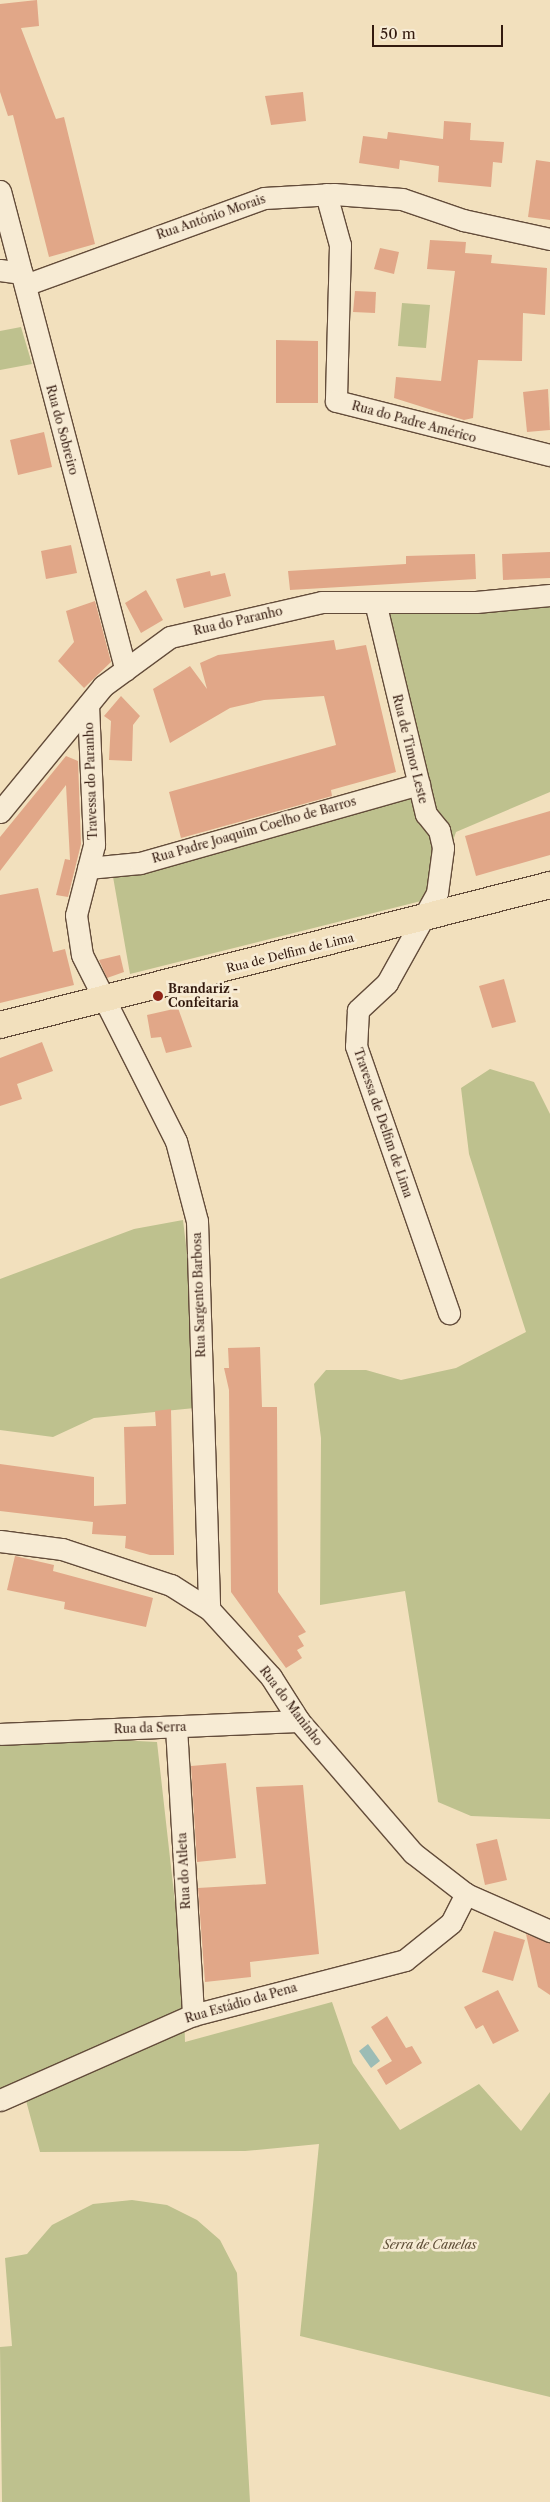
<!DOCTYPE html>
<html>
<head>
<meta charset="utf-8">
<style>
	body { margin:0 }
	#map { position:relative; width:550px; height:2502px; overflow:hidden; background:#f2e0bd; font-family:"Libre Caslon Text",serif }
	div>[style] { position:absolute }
	.green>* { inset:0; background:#bec18e }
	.water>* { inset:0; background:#9cbcb5 }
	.building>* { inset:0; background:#e1a788 }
	.roads { filter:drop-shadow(1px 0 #634c3a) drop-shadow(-1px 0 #634c3a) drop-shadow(0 1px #634c3a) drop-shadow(0 -1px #634c3a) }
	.minor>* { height:21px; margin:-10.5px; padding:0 10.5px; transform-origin:10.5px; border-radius:10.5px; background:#f7ebd4 }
	.major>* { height:26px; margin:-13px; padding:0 13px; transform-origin:13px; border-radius:13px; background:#f2e0bd }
	.dots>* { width:14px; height:14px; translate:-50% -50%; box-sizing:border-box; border:2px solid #f7ebd4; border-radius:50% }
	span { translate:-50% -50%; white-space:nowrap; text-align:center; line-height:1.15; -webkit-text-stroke:5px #f7ebd4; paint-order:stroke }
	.street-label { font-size:12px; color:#331a0f }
	.poi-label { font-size:12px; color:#331a0f; font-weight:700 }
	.left { translate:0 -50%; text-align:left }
	.park-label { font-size:12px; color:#5d4c35; font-style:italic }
	.scale { position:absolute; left:372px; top:25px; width:131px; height:22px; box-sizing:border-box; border:2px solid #331a0f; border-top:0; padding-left:6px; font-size:15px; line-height:18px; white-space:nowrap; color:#331a0f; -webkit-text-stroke:4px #f7ebd4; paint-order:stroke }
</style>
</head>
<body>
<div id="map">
	<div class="green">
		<i style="clip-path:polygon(402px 303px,430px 305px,426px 348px,398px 346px)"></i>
		<i style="clip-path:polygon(21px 327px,32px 364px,0 370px,0 331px)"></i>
		<i style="clip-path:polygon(550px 593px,550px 792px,456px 832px,433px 898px,130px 974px,112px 871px,421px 787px,385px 599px)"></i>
		<i style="clip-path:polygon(490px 1069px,534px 1082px,550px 1114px,550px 1819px,471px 1816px,438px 1802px,405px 1591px,320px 1605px,321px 1438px,314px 1384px,326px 1370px,366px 1370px,401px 1380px,456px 1368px,526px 1332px,469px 1154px,461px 1088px)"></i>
		<i style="clip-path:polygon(183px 1220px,205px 1407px,94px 1418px,53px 1437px,0 1430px,0 1279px,134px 1229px)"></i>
		<i style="clip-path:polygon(59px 1737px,157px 1742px,183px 1974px,185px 2042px,332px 2002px,353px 2063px,400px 2130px,479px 2084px,521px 2131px,550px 2092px,550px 2397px,300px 2336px,319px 2144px,245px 2151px,40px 2152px,22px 2086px,0 2096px,0 1739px)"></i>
		<i style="clip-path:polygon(132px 2200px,167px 2205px,197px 2220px,220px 2240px,237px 2273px,250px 2502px,2px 2502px,0 2347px,12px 2346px,5px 2258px,27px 2254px,52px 2225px,93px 2204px)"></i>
	</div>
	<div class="water">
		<i style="clip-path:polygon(368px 2044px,380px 2061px,371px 2068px,359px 2051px)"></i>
	</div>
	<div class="building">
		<i style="clip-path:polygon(37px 0,39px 26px,21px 28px,56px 119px,64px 117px,95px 244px,49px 257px,13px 115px,8px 116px,0 92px,0 4px)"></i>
		<i style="clip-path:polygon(303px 92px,306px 121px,271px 125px,265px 96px)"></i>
		<i style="clip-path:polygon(444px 121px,471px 123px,470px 140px,504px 142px,502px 163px,493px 162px,491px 187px,438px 182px,439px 166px,400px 160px,399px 169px,359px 163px,363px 136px,387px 139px,388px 132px,443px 139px)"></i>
		<i style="clip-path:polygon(536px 160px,550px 162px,550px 220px,528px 217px)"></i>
		<i style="clip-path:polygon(430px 240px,466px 242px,465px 253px,492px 255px,491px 263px,547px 268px,545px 315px,523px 313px,522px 361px,478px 360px,473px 418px,464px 420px,394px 398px,396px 377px,441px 381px,455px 271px,427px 269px)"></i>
		<i style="clip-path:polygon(380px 248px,399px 252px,394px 274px,374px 269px)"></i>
		<i style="clip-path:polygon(355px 291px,376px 292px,375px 313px,353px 312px)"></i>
		<i style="clip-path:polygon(276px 340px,318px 341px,318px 403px,276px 403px)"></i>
		<i style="clip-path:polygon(548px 389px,550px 430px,527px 432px,523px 392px)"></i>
		<i style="clip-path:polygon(44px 432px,52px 467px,18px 475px,10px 440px)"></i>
		<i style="clip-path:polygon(71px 545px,77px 573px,46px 579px,41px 551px)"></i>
		<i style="clip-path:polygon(550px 552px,550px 578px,503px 580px,502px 554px)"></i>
		<i style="clip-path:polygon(475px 554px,476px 579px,290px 590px,288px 571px,406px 564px,406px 556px)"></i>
		<i style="clip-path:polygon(210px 571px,211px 576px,225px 573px,231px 596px,184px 608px,176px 579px)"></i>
		<i style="clip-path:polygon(146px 590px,163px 620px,141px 633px,125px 603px)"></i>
		<i style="clip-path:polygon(95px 601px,111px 662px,84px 688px,58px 661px,74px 642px,66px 611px)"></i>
		<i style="clip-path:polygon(334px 640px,336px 650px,366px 645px,396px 772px,331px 790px,332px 796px,181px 838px,169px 792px,336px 745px,324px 696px,264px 700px,230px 708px,170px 743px,153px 689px,190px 666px,207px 689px,200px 663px,218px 655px)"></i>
		<i style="clip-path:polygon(121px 696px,140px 716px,133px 725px,132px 761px,109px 760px,111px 721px,104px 716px)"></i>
		<i style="clip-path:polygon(66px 756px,78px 761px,81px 844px,68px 897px,56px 895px,65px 859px,70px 860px,66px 785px,0 871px,0 837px)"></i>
		<i style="clip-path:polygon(550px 811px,550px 855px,476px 876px,465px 836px)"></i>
		<i style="clip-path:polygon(38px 888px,53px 952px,65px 949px,74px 985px,0 1003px,0 895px)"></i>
		<i style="clip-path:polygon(120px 955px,124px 972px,107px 978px,99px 960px)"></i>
		<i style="clip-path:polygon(504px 979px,516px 1022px,492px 1028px,479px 986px)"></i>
		<i style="clip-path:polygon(178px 1008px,192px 1047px,166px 1053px,161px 1037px,151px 1038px,147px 1015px)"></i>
		<i style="clip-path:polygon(42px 1042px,53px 1071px,17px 1084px,22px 1099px,0 1106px,0 1058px)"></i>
		<i style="clip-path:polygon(260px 1347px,262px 1407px,277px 1407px,278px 1592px,306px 1632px,298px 1636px,304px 1646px,297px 1650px,302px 1658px,286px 1668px,231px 1592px,229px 1390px,224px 1368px,229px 1368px,228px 1348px)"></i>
		<i style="clip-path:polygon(171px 1409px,174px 1555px,150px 1555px,125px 1548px,126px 1536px,92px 1534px,93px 1522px,0 1511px,0 1464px,94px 1477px,94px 1506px,126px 1504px,124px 1427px,156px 1426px,155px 1411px)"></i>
		<i style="clip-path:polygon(15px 1556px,54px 1565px,53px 1571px,153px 1598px,146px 1627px,64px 1609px,65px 1602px,7px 1590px)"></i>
		<i style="clip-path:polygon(226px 1763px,236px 1858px,197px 1862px,191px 1766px)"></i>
		<i style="clip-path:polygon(303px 1785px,319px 1954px,250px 1962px,251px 1977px,205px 1982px,198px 1888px,266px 1884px,256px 1787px)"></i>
		<i style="clip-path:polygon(497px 1839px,507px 1880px,485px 1885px,476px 1844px)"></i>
		<i style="clip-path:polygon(494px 1931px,525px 1940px,513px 1981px,482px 1972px)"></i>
		<i style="clip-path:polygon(526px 1934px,550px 1943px,550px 1995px,538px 1987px)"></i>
		<i style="clip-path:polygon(498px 1990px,519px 2031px,493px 2044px,483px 2025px,476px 2029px,464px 2007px)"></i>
		<i style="clip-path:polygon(387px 2016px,406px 2048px,412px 2046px,422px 2063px,386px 2085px,377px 2070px,392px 2061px,371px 2027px)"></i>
	</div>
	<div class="roads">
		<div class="minor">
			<i style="left:0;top:191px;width:495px;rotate:75.3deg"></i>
			<i style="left:326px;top:194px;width:53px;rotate:74.6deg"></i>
			<i style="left:340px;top:245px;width:156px;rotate:91.5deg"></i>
			<i style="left:336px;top:401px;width:221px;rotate:14.2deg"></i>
			<i style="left:0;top:270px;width:22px;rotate:8deg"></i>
			<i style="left:25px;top:285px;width:254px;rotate:-20deg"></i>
			<i style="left:264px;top:198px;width:70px;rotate:-3.3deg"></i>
			<i style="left:334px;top:194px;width:68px;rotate:4.2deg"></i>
			<i style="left:402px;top:199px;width:65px;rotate:19deg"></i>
			<i style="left:463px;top:220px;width:89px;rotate:12.3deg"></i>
			<i style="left:375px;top:602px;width:218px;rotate:76.5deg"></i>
			<i style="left:426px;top:814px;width:21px;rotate:51deg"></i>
			<i style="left:439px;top:830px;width:18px;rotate:77deg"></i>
			<i style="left:443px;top:848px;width:45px;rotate:97.6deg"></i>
			<i style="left:437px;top:893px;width:103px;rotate:119.1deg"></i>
			<i style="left:387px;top:983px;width:40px;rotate:137deg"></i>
			<i style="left:358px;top:1010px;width:36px;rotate:93deg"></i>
			<i style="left:356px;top:1046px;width:283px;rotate:70.8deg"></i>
			<i style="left:88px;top:705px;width:140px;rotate:87.5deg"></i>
			<i style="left:94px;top:845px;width:72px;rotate:104.4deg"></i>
			<i style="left:76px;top:915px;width:40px;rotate:81.5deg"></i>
			<i style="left:82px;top:955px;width:208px;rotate:63.2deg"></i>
			<i style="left:176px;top:1141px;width:83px;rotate:75.3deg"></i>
			<i style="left:197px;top:1221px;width:388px;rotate:88.2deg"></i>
			<i style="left:0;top:812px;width:163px;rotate:-50.7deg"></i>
			<i style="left:103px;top:686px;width:83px;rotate:-36.2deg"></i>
			<i style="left:170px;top:637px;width:156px;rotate:-13deg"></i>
			<i style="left:322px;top:602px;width:154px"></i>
			<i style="left:476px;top:602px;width:74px;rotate:-5.4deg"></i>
			<i style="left:88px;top:868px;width:52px;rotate:-5.5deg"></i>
			<i style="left:140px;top:863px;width:290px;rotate:-15.8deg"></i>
			<i style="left:0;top:1541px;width:63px;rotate:7.4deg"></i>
			<i style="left:62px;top:1549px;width:115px;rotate:18.3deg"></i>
			<i style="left:171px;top:1585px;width:45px;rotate:32.3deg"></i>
			<i style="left:209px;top:1609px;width:92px;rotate:47.6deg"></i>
			<i style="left:271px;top:1677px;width:52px;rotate:57.5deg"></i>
			<i style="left:299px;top:1721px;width:174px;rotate:49.2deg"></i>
			<i style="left:413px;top:1853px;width:67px;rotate:37.7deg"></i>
			<i style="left:466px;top:1894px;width:92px;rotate:23.8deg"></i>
			<i style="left:176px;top:1727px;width:289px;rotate:86.6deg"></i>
			<i style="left:0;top:1734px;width:299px;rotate:-2.5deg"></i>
			<i style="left:0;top:2100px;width:211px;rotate:-23.8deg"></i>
			<i style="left:193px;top:2015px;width:219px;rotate:-14.5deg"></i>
			<i style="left:405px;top:1960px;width:59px;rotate:-38.8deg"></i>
			<i style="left:451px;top:1923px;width:33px;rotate:-63deg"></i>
		</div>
		<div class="major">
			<i style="left:0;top:1025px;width:568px;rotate:-14.28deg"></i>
		</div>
	</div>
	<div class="dots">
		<i style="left:158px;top:996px;background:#8f2418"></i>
	</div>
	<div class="street-label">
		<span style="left:211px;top:217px;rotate:-19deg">Rua António Morais</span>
		<span style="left:414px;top:422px;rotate:15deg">Rua do Padre Américo</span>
		<span style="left:62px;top:430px;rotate:75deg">Rua do Sobreiro</span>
		<span style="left:238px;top:621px;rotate:-13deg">Rua do Paranho</span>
		<span style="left:410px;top:749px;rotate:76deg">Rua de Timor Leste</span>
		<span style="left:91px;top:781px;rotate:-92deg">Travessa do Paranho</span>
		<span style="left:254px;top:830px;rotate:-16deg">Rua Padre Joaquim Coelho de Barros</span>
		<span style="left:290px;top:953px;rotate:-14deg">Rua de Delfim de Lima</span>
		<span style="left:383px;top:1123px;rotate:71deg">Travessa de Delfim de Lima</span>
		<span style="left:199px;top:1295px;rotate:-92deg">Rua Sargento Barbosa</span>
		<span style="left:291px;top:1706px;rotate:53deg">Rua do Maninho</span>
		<span style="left:150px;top:1728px;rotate:-2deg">Rua da Serra</span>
		<span style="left:184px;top:1871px;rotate:-93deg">Rua do Atleta</span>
		<span style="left:241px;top:2003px;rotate:-16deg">Rua Estádio da Pena</span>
	</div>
	<div class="poi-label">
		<span class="left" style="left:168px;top:996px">Brandariz -<br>Confeitaria</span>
	</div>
	<div class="park-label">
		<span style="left:430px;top:2245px">Serra de Canelas</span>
	</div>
	<div class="scale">50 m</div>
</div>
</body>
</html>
